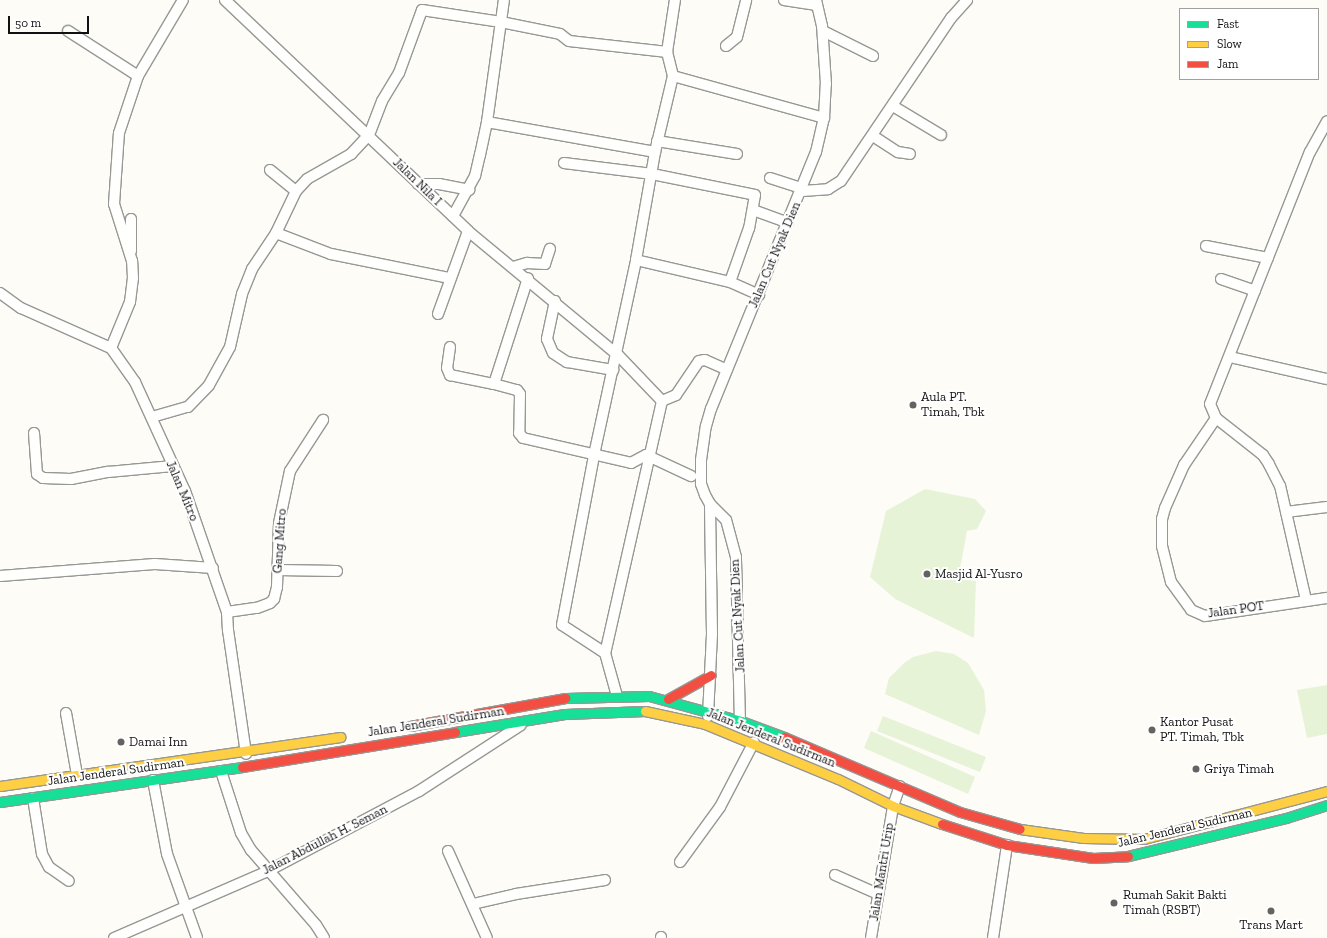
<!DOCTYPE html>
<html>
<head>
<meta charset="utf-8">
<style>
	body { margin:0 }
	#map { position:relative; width:1327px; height:938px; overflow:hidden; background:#fdfcf7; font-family:"Zilla Slab",serif }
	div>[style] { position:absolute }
	.green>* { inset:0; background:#e7f3d7 }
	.roads { filter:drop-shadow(1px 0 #979795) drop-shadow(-1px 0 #979795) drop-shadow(0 1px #979795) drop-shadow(0 -1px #979795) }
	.street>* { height:10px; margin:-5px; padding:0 5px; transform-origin:5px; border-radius:5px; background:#fffffe }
	.fast>* { height:9px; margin:-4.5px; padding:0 4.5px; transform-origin:4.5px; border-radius:4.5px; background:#16e098 }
	.slow>* { height:9px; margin:-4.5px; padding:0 4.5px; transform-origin:4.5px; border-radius:4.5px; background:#ffcf43 }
	.jam>* { height:9px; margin:-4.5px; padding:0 4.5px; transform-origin:4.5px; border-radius:4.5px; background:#f24e42 }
	.dots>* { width:11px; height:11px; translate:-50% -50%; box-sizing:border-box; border:2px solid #fff; border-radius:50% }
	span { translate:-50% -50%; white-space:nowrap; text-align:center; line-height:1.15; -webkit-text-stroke:4px #fff; paint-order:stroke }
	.street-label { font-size:13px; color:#111 }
	.poi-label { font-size:13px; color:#111 }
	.left { translate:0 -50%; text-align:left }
	.legend { position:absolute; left:1179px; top:8px; width:140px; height:72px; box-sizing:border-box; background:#fff; border:1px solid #a0a0a0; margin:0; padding:5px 7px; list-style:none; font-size:12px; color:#111 }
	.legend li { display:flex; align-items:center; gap:8px; height:20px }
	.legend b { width:20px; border:1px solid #a0a0a0 }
	.scale { position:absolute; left:8px; top:16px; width:81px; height:18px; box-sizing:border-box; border:2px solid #111; border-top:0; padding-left:5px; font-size:12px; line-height:14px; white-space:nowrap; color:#111; -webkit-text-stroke:3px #fff; paint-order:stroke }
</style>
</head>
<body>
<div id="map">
	<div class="green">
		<i style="clip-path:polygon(925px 489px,975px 499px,986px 511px,977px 529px,967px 531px,958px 579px,976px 581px,974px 638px,895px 599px,870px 577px,886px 511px)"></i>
		<i style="clip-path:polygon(936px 651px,954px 654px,968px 663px,984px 690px,986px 711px,979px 735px,885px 694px,889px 678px,904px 663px,913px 657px)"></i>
		<i style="clip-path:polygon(1327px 685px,1327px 734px,1307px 738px,1297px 690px)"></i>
		<i style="clip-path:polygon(883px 716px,986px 757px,980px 772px,877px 731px)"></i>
		<i style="clip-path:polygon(871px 731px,975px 777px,968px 794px,864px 748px)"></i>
	</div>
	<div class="roads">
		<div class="street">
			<i style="left:225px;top:0;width:335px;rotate:43.5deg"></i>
			<i style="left:468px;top:231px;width:195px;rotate:39.6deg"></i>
			<i style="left:618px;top:355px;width:64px;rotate:46.3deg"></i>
			<i style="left:662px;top:401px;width:258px;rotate:102.7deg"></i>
			<i style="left:605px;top:653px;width:45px;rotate:74.4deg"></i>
			<i style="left:784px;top:0;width:33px;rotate:9deg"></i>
			<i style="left:68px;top:31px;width:83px;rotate:32.7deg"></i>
			<i style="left:823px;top:31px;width:56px;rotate:26.6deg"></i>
			<i style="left:726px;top:46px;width:14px;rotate:-39deg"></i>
			<i style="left:737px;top:37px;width:38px;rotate:-76deg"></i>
			<i style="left:673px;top:76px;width:157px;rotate:15.5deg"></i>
			<i style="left:893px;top:106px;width:56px;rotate:31.1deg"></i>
			<i style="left:487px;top:122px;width:171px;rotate:10.1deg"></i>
			<i style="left:873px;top:136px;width:30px;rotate:33deg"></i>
			<i style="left:898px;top:152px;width:12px;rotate:9deg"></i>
			<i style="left:657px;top:141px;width:81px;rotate:9.2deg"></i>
			<i style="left:564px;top:163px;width:89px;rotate:7.1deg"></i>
			<i style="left:652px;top:174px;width:105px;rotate:11.5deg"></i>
			<i style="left:755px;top:195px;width:34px;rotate:100deg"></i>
			<i style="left:749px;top:228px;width:57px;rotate:109.4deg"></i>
			<i style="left:270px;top:170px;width:33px;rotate:39deg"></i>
			<i style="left:770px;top:178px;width:35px;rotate:18deg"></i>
			<i style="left:418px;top:184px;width:21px"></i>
			<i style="left:439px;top:184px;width:31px;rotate:11deg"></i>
			<i style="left:802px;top:191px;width:26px;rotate:-4deg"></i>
			<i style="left:828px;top:189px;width:15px;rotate:-32deg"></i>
			<i style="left:841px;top:181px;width:197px;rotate:-56deg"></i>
			<i style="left:951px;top:18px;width:24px;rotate:-48deg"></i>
			<i style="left:753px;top:210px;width:37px;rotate:20deg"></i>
			<i style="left:453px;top:216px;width:46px;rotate:-61.2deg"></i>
			<i style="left:475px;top:176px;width:22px;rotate:-77deg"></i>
			<i style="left:480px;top:155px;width:34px;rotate:-78deg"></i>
			<i style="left:487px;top:122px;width:123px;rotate:-82.1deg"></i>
			<i style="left:131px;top:219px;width:32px;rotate:90deg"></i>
			<i style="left:276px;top:233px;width:59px;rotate:20.9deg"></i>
			<i style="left:331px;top:254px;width:120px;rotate:11.5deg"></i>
			<i style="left:1206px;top:246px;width:63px;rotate:11deg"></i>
			<i style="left:636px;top:260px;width:97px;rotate:13.2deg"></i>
			<i style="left:730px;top:282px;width:32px;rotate:24deg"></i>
			<i style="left:513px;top:267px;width:15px;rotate:-16deg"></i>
			<i style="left:527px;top:263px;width:18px;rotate:3deg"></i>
			<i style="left:545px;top:264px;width:16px;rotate:-72deg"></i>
			<i style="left:1221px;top:279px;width:36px;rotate:19deg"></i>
			<i style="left:0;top:293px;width:26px;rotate:36deg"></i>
			<i style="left:21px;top:308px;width:98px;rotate:24deg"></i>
			<i style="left:111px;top:348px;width:42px;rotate:54.8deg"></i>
			<i style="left:135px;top:382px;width:120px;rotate:65.4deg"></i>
			<i style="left:185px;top:491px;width:128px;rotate:70.9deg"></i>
			<i style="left:227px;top:612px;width:18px;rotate:87deg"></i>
			<i style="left:228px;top:630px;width:125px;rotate:81.7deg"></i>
			<i style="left:555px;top:301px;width:39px;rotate:102deg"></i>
			<i style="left:547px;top:339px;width:15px;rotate:67deg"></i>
			<i style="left:553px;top:353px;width:17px;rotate:33deg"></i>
			<i style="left:567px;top:362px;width:47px;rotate:9.9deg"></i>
			<i style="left:438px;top:314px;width:88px;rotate:-70.1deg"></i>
			<i style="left:450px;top:347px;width:21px;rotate:98deg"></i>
			<i style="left:447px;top:368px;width:8px;rotate:67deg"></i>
			<i style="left:450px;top:375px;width:45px;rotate:11.6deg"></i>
			<i style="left:494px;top:384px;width:111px;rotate:-72.2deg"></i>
			<i style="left:111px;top:348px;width:50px;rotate:-67.6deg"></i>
			<i style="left:130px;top:302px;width:24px;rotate:-83deg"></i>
			<i style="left:133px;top:278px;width:17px;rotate:-93deg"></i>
			<i style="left:132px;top:261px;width:60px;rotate:-107.5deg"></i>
			<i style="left:114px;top:204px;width:71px;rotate:-86deg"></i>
			<i style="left:119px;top:133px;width:60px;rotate:-71.6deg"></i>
			<i style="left:138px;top:76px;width:88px;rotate:-59.4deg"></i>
			<i style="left:1230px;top:357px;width:99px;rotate:12.8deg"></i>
			<i style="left:494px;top:384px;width:24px;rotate:15deg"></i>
			<i style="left:517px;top:390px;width:5px;rotate:53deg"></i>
			<i style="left:520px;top:394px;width:39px;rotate:91deg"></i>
			<i style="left:519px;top:433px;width:6px;rotate:51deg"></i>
			<i style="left:523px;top:438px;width:111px;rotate:13deg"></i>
			<i style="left:631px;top:463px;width:17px;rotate:-28deg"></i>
			<i style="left:646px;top:455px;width:50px;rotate:25deg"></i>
			<i style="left:662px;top:401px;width:15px;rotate:-23deg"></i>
			<i style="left:676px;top:395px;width:41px;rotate:-55.9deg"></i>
			<i style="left:699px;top:361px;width:6px;rotate:-9deg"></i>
			<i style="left:705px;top:360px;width:24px;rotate:24deg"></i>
			<i style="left:152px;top:417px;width:37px;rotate:-16deg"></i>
			<i style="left:188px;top:407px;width:30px;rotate:-46deg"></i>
			<i style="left:209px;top:385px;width:43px;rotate:-61.1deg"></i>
			<i style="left:230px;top:347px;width:54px;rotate:-77.2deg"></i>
			<i style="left:242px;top:294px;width:27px;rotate:-68deg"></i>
			<i style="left:252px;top:269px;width:43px;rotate:-56.3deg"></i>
			<i style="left:276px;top:233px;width:47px;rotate:-64.5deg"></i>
			<i style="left:296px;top:191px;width:16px;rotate:-47deg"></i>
			<i style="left:307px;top:179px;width:51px;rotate:-29.6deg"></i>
			<i style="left:351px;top:154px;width:26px;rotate:-47deg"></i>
			<i style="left:369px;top:135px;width:36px;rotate:-69deg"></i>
			<i style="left:382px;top:101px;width:33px;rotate:-59deg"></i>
			<i style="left:399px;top:73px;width:67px;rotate:-69.9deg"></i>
			<i style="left:422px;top:10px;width:80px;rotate:8.6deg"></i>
			<i style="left:501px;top:22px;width:60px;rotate:11.5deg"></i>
			<i style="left:560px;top:34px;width:11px;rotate:38deg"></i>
			<i style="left:569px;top:41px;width:99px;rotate:6.4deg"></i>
			<i style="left:1216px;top:418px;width:57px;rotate:124.2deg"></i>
			<i style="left:1184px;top:465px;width:47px;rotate:113.8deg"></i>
			<i style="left:1165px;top:508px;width:11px;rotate:105deg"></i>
			<i style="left:1162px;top:519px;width:27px;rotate:90deg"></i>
			<i style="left:1162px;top:546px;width:37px;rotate:76deg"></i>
			<i style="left:1171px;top:582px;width:34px;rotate:54deg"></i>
			<i style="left:1191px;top:610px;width:15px;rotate:23deg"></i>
			<i style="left:1205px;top:616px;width:123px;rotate:-8.4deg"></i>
			<i style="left:34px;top:433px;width:41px;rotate:85.8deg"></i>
			<i style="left:37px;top:474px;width:7px;rotate:34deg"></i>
			<i style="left:43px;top:478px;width:28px;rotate:2deg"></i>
			<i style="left:71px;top:479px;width:38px;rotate:-11deg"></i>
			<i style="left:108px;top:472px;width:65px;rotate:-5.3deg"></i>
			<i style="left:1286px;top:512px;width:41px;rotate:-7deg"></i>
			<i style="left:278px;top:570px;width:59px;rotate:1deg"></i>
			<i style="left:0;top:576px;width:155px;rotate:-4.4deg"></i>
			<i style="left:155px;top:564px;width:58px;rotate:3.9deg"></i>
			<i style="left:1306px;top:600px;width:117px;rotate:-102.8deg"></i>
			<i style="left:1280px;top:486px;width:25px;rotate:-117deg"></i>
			<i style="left:1269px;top:464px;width:11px;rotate:-124deg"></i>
			<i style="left:1263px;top:455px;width:60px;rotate:-141.8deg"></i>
			<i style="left:1216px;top:418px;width:15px;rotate:-113deg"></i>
			<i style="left:1210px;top:404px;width:271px;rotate:-68.4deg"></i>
			<i style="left:1310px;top:152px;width:35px;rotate:-61deg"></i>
			<i style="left:227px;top:612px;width:30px;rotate:-8deg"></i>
			<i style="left:257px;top:608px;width:14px;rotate:-21deg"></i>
			<i style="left:270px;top:603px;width:6px;rotate:-45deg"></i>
			<i style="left:274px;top:599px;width:12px;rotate:-76deg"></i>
			<i style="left:277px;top:587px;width:64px;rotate:-88.2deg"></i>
			<i style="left:279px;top:523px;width:53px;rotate:-78.1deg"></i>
			<i style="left:290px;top:471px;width:61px;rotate:-57.1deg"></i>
			<i style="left:605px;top:653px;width:51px;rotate:-146.9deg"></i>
			<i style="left:562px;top:625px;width:173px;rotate:-79.3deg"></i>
			<i style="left:594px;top:455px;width:199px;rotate:-77.8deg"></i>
			<i style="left:636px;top:260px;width:110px;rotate:-80deg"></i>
			<i style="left:655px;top:152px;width:78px;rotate:-76.7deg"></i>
			<i style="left:673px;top:76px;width:25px;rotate:-104deg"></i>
			<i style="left:667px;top:52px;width:53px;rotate:-81.3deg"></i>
			<i style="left:66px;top:713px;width:63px;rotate:79.9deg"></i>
			<i style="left:708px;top:716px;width:82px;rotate:-87.2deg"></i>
			<i style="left:712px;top:634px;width:130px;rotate:-90.9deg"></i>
			<i style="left:740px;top:723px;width:166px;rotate:-91.4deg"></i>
			<i style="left:736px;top:557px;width:38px;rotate:-105deg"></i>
			<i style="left:726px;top:520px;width:23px;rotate:-135deg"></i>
			<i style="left:710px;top:504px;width:10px;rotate:-119deg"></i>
			<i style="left:705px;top:495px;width:12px;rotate:-110deg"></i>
			<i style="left:701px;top:484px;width:24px;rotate:-90deg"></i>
			<i style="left:701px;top:460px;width:34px;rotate:-82deg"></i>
			<i style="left:706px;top:426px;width:18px;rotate:-74deg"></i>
			<i style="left:711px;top:409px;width:278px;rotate:-67.8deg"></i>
			<i style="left:816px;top:152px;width:35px;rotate:-77deg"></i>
			<i style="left:824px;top:118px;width:34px;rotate:-87deg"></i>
			<i style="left:826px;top:84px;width:58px;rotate:-93.9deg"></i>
			<i style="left:822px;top:26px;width:27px;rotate:-103deg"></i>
			<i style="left:221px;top:771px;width:65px;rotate:72.1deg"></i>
			<i style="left:241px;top:833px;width:20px;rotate:60deg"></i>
			<i style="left:251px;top:850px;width:99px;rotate:49.1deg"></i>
			<i style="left:316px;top:925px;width:15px;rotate:58deg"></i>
			<i style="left:153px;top:780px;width:75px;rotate:79.3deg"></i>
			<i style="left:167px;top:854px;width:89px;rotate:70.3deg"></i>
			<i style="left:33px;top:798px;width:57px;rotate:80.9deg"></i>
			<i style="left:42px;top:854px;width:15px;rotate:62deg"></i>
			<i style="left:49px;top:867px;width:24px;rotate:35deg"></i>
			<i style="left:448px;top:851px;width:95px;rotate:65.9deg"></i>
			<i style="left:680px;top:862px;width:68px;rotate:-54deg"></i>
			<i style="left:720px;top:807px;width:73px;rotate:-62.4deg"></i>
			<i style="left:835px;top:875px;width:47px;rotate:23.8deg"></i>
			<i style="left:473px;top:904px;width:44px;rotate:-13.1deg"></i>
			<i style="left:516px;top:894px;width:90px;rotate:-8.9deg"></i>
			<i style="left:114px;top:938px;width:168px;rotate:-23.5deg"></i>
			<i style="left:268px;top:871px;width:171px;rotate:-27.9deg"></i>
			<i style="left:419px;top:791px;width:121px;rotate:-32.9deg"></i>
			<i style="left:661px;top:938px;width:1px;rotate:-90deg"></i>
			<i style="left:871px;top:938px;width:134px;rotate:-80.5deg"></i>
			<i style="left:893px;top:806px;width:21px;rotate:-71deg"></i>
			<i style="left:993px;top:938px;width:94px;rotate:-81.4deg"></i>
		</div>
		<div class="fast">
			<i style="left:566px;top:698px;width:83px;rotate:-1.4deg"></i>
			<i style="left:649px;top:696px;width:95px;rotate:15.2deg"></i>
			<i style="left:741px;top:721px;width:46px;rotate:20.4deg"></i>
			<i style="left:455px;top:732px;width:111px;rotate:-9.3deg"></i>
			<i style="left:565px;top:714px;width:80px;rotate:-2.1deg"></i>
			<i style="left:0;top:802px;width:245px;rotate:-8.2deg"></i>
			<i style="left:1128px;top:856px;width:163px;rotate:-13.5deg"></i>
			<i style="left:1286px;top:818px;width:43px;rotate:-17.6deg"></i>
		</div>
		<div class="slow">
			<i style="left:645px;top:711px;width:61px;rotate:12.2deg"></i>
			<i style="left:705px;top:724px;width:144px;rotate:22.5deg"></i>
			<i style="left:838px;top:779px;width:61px;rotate:26.1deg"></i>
			<i style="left:893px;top:806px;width:52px;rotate:20.2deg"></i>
			<i style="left:0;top:786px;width:344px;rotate:-8.2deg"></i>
			<i style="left:1020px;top:829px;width:64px;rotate:8.1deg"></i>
			<i style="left:1083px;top:838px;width:61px;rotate:0.9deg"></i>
			<i style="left:1144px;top:839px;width:189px;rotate:-14.7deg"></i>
		</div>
		<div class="jam">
			<i style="left:668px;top:699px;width:49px;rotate:-29.2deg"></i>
			<i style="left:410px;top:726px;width:158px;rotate:-10.2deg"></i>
			<i style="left:784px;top:737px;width:191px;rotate:23.1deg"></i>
			<i style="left:960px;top:812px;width:62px;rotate:15.8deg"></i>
			<i style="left:242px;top:767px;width:216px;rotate:-9.3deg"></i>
			<i style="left:942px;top:824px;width:68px;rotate:17.9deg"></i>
			<i style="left:1007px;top:845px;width:87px;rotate:8.6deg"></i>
			<i style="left:1093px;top:858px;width:35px;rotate:-3deg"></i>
		</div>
	</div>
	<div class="dots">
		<i style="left:913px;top:405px;background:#646362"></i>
		<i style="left:927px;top:574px;background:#646362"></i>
		<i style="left:1152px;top:730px;background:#646362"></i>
		<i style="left:121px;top:742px;background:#646362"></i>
		<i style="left:1196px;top:769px;background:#646362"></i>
		<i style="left:1114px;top:903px;background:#646362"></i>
		<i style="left:1271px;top:911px;background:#646362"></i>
	</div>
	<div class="street-label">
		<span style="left:417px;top:182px;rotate:44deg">Jalan Nila I</span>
		<span style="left:775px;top:255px;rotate:-67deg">Jalan Cut Nyak Dien</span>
		<span style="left:182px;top:491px;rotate:67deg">Jalan Mitro</span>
		<span style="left:280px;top:541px;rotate:-86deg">Gang Mitro</span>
		<span style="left:1236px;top:610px;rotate:-8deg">Jalan POT</span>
		<span style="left:738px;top:616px;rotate:-93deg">Jalan Cut Nyak Dien</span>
		<span style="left:436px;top:722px;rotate:-9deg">Jalan Jenderal Sudirman</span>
		<span style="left:771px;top:738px;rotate:22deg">Jalan Jenderal Sudirman</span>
		<span style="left:116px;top:772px;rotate:-8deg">Jalan Jenderal Sudirman</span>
		<span style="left:1185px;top:828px;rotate:-13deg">Jalan Jenderal Sudirman</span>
		<span style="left:325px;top:840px;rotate:-27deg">Jalan Abdullah H. Seman</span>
		<span style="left:882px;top:872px;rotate:-81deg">Jalan Mantri Urip</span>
	</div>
	<div class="poi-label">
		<span class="left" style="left:921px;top:405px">Aula PT.<br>Timah, Tbk</span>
		<span class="left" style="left:935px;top:574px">Masjid Al-Yusro</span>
		<span class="left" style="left:1160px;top:730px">Kantor Pusat<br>PT. Timah, Tbk</span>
		<span class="left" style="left:129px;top:742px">Damai Inn</span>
		<span class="left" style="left:1204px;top:769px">Griya Timah</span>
		<span class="left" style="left:1123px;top:903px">Rumah Sakit Bakti<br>Timah (RSBT)</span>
		<span style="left:1271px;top:925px">Trans Mart</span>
	</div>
	<ul class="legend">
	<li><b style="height:5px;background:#16e098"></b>Fast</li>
	<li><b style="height:5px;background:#ffcf43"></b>Slow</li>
	<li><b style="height:5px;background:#f24e42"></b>Jam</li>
	</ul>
	<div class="scale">50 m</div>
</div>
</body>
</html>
